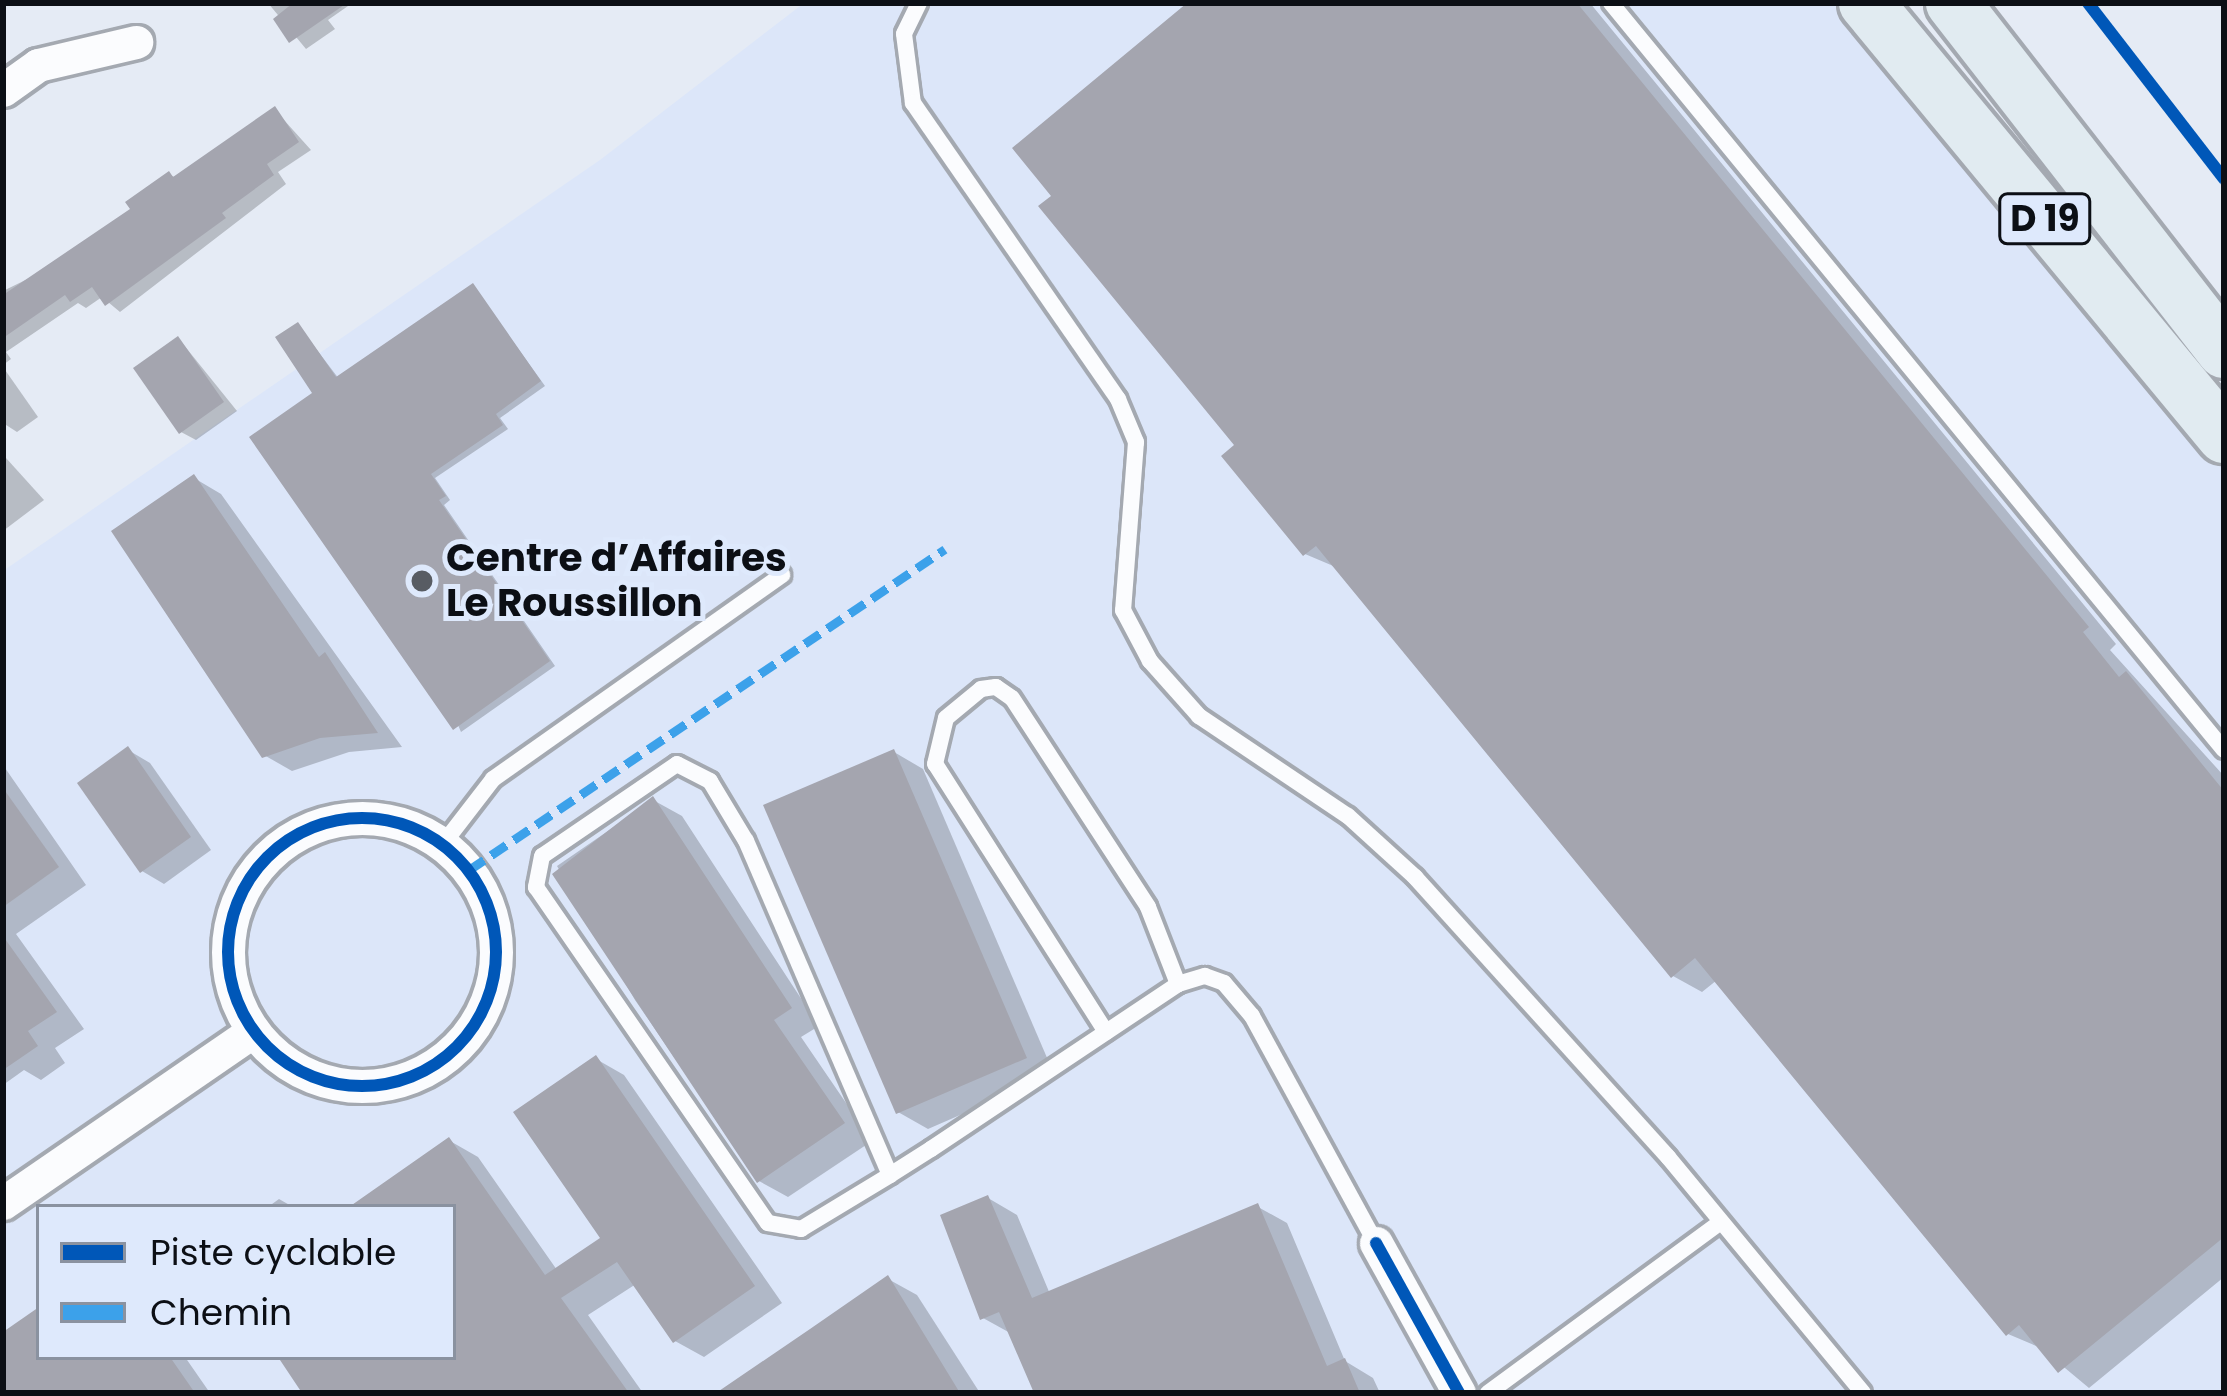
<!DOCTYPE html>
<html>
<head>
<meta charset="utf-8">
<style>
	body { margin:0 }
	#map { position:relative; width:2227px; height:1396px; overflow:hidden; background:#e5ebf5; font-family:Poppins,sans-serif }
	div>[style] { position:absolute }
	.built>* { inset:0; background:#dce6f9 }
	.shadow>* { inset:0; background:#0003 }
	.building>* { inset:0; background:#a4a5af }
	.roads { filter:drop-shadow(3px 0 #a4a9b1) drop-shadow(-3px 0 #a4a9b1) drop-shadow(0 3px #a4a9b1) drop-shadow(0 -3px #a4a9b1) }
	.service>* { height:16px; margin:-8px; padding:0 8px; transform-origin:8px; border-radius:8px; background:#fbfcfe }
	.minor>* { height:33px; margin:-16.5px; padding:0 16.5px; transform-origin:16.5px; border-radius:16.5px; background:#fbfcfe }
	.minor>.ring { margin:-16.5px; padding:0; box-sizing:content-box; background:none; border:33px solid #fbfcfe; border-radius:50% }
	.primary>* { height:54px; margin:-27px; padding:0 27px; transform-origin:27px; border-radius:27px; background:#e1ebf1 }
	.quiet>* { height:9px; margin-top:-4.5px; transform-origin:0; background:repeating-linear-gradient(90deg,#3ca1ea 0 18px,transparent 0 27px) }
	.cycleway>* { height:12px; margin:-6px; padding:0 6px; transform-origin:6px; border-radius:6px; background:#0057b8 }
	.cycleway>.ring { margin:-6px; padding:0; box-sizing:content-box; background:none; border:12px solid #0057b8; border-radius:50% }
	.dots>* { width:33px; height:33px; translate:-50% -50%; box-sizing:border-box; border:6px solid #dee9fc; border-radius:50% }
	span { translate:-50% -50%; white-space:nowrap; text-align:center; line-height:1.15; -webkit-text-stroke:10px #dee9fc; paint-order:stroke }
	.shield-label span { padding:3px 9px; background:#dee9fc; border:3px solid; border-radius:9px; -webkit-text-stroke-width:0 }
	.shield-label { font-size:36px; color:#0c0f15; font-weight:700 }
	.poi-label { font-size:39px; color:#0c0f15; font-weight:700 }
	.left { translate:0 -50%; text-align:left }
	.frame { position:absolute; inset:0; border:6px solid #0c0f15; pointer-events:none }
	.legend { position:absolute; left:36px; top:1204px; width:420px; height:156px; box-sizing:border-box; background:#dee9fc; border:3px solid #8a92a0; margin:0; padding:15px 21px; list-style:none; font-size:36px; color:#0c0f15 }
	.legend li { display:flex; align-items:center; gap:24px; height:60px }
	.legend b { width:60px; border:3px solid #8a92a0 }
</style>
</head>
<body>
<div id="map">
	<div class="built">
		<i style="clip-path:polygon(evenodd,804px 3px,1860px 3px,2224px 465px,2224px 1393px,3px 1393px,3px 571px,600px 160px,804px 3px,39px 1207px,453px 1207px,453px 1357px,39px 1357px,39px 1207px)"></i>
	</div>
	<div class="shadow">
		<i style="clip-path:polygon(268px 3px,346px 3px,348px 6px,328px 20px,335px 29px,306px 49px)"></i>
		<i style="clip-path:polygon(1186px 3px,1590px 3px,2116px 644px,2110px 650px,2224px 776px,2224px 1277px,2089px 1388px,2041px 1348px,2008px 1334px,1717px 980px,1702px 992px,1673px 976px,1338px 568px,1305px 554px,1239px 446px,1055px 196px)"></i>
		<i style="clip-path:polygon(275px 110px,311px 150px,278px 172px,286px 184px,120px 312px,102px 297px,86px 308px,78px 303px,6px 352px,11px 359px,3px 365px,3px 291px,54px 266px,135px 210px,169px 174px,176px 178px)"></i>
		<i style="clip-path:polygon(473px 286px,545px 386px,500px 418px,508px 429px,435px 478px,450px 500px,444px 505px,555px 666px,461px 732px,316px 394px,298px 325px,339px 379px)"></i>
		<i style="clip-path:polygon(179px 339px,237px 411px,196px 440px,181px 432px)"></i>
		<i style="clip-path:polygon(3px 367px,38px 417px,17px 432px,3px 423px)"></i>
		<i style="clip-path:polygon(6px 458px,44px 500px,3px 531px,3px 460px)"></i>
		<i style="clip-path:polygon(194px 478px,221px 494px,402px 747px,349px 752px,292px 771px,264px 755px)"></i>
		<i style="clip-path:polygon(128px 750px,150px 763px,211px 850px,164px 884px,142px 871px)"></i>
		<i style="clip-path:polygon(894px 752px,923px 769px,1054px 1074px,928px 1129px,898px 1112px)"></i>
		<i style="clip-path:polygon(3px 765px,86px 885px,16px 934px,84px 1029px,55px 1048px,65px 1063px,41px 1080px,24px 1070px,3px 1085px)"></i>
		<i style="clip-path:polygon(653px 800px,682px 816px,819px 1026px,801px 1037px,872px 1141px,788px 1197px,759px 1181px,635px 1000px,557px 866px)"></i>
		<i style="clip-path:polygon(596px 1059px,624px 1075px,782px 1303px,704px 1357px,675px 1341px,636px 1284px,588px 1315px,643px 1393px,306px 1393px,281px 1357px,453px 1357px,453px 1207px,380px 1207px,450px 1141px,478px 1157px,557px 1270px,604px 1238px)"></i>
		<i style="clip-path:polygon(988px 1198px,1017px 1215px,1050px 1294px,1258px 1207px,1287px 1223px,1345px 1361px,1373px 1378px,1380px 1393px,1037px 1393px,1012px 1334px,983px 1318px)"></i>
		<i style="clip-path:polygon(279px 1199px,293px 1207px,268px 1207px)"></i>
		<i style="clip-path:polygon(888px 1279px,917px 1295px,980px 1393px,721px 1393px)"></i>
		<i style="clip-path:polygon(39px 1311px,39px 1357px,185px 1357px,210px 1393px,3px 1393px,3px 1336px)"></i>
	</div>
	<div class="building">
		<i style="clip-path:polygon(293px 3px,347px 3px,289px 43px,273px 19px)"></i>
		<i style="clip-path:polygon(1187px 3px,1577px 3px,2089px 627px,2083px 632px,2119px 677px,2126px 671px,2224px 791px,2224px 1237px,2058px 1373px,2019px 1325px,2006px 1336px,1695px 958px,1671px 978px,1316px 546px,1303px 556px,1221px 456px,1234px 445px,1038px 206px,1051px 196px,1012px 148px)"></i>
		<i style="clip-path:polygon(275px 106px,299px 142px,267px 164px,274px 175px,222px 213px,226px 218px,105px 306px,92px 287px,70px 302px,65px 295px,3px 338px,3px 295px,130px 209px,125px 202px,169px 171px,173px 177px)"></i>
		<i style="clip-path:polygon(473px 283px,541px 381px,496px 414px,503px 425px,431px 474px,446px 496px,439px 500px,550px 661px,453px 730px,249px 437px,312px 393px,275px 337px,298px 322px,336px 377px)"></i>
		<i style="clip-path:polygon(178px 336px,224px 402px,179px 434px,133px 368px)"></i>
		<i style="clip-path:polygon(194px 474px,319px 657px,325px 652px,378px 733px,320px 738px,262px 758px,111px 531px)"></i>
		<i style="clip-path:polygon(128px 746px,191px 837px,140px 873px,77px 783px)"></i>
		<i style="clip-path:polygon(894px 749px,1027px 1058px,896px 1114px,763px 805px)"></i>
		<i style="clip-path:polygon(3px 788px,59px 867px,3px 907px)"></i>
		<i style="clip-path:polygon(653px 796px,792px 1008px,774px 1020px,845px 1123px,757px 1183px,552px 874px)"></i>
		<i style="clip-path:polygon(3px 936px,57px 1012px,28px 1031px,38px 1046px,3px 1070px)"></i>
		<i style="clip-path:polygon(596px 1055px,755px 1286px,673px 1343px,617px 1262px,561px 1298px,629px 1393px,302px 1393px,278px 1357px,453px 1357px,453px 1207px,349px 1207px,449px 1137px,545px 1275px,600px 1238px,513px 1112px)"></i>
		<i style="clip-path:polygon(988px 1195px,1032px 1298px,1258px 1203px,1327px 1366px,1345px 1358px,1360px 1393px,1034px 1393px,999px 1312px,980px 1320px,940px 1215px)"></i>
		<i style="clip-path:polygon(888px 1275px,960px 1393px,716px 1393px,810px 1329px)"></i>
		<i style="clip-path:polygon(39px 1307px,39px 1357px,170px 1357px,195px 1393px,3px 1393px,3px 1332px)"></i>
	</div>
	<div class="roads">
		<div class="service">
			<i style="left:919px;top:3px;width:34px;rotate:116deg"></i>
			<i style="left:904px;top:34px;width:70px;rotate:82.6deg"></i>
			<i style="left:913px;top:103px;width:360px;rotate:55.3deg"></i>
			<i style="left:1118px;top:399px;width:47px;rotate:67.3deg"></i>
			<i style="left:1136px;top:442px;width:169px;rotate:94.4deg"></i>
			<i style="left:1123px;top:610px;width:58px;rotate:62.1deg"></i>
			<i style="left:1150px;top:661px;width:74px;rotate:48.3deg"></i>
			<i style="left:1199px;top:716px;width:179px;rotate:33.9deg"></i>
			<i style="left:1348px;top:816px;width:91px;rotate:42.3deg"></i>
			<i style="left:1415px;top:877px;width:377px;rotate:47.9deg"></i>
			<i style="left:1668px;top:1157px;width:306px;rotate:50.4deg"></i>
			<i style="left:1611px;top:3px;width:966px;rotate:50.63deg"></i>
			<i style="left:443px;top:844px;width:82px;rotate:-52.4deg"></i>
			<i style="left:493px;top:779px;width:354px;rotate:-35.2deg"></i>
			<i style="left:1106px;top:1032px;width:318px;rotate:-122.5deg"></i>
			<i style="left:935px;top:764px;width:47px;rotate:-76.6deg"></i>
			<i style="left:946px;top:718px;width:45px;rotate:-39.6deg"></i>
			<i style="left:981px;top:689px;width:15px;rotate:-8deg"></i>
			<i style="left:996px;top:687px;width:19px;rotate:35deg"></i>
			<i style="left:1012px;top:698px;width:249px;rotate:56.9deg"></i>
			<i style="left:1148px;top:907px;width:83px;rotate:68.7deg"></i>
			<i style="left:890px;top:1175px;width:364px;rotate:-113.3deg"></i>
			<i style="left:746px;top:841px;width:70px;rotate:-121deg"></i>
			<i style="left:710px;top:781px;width:37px;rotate:-153deg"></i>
			<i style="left:677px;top:764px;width:163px;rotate:145.7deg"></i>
			<i style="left:542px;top:856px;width:32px;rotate:101deg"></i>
			<i style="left:536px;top:887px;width:408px;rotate:55.4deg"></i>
			<i style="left:768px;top:1223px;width:34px;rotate:10deg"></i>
			<i style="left:801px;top:1229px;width:104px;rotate:-31.2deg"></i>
			<i style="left:890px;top:1175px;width:49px;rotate:-32.4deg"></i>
			<i style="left:931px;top:1149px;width:297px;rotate:-33.7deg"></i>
			<i style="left:1178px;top:984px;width:28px;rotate:-17deg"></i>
			<i style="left:1205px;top:976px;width:20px;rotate:20deg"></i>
			<i style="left:1224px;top:983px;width:43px;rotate:49.7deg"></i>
			<i style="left:1252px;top:1016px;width:259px;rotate:61.4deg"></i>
			<i style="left:1488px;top:1393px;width:289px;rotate:-36.3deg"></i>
		</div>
		<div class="minor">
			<i style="left:3px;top:90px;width:43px;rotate:-35.5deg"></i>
			<i style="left:38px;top:65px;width:101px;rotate:-13.2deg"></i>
			<i class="ring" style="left:228px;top:818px;width:235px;height:235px"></i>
			<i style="left:3px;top:1203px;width:302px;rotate:-34.5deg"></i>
			<i style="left:1376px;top:1243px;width:171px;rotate:61deg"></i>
		</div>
		<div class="primary">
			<i style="left:1866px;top:3px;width:562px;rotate:50.42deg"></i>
			<i style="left:1953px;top:3px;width:441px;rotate:52.1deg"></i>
		</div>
	</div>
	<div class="quiet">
		<i style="left:469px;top:870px;width:574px;rotate:-33.99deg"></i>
	</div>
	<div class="cycleway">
		<i style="left:2088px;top:3px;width:222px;rotate:52.3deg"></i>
		<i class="ring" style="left:228px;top:818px;width:256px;height:256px"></i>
		<i style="left:1376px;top:1243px;width:171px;rotate:61deg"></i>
	</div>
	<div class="dots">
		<i style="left:422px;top:581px;background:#585c63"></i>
	</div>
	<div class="shield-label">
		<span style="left:2045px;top:219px">D 19</span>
	</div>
	<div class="poi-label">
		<span class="left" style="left:446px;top:581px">Centre d’Affaires<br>Le Roussillon</span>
	</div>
	<div class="frame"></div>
	<ul class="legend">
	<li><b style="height:15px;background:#0057b8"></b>Piste cyclable</li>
	<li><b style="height:15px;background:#3ca1ea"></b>Chemin</li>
	</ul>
</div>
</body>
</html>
